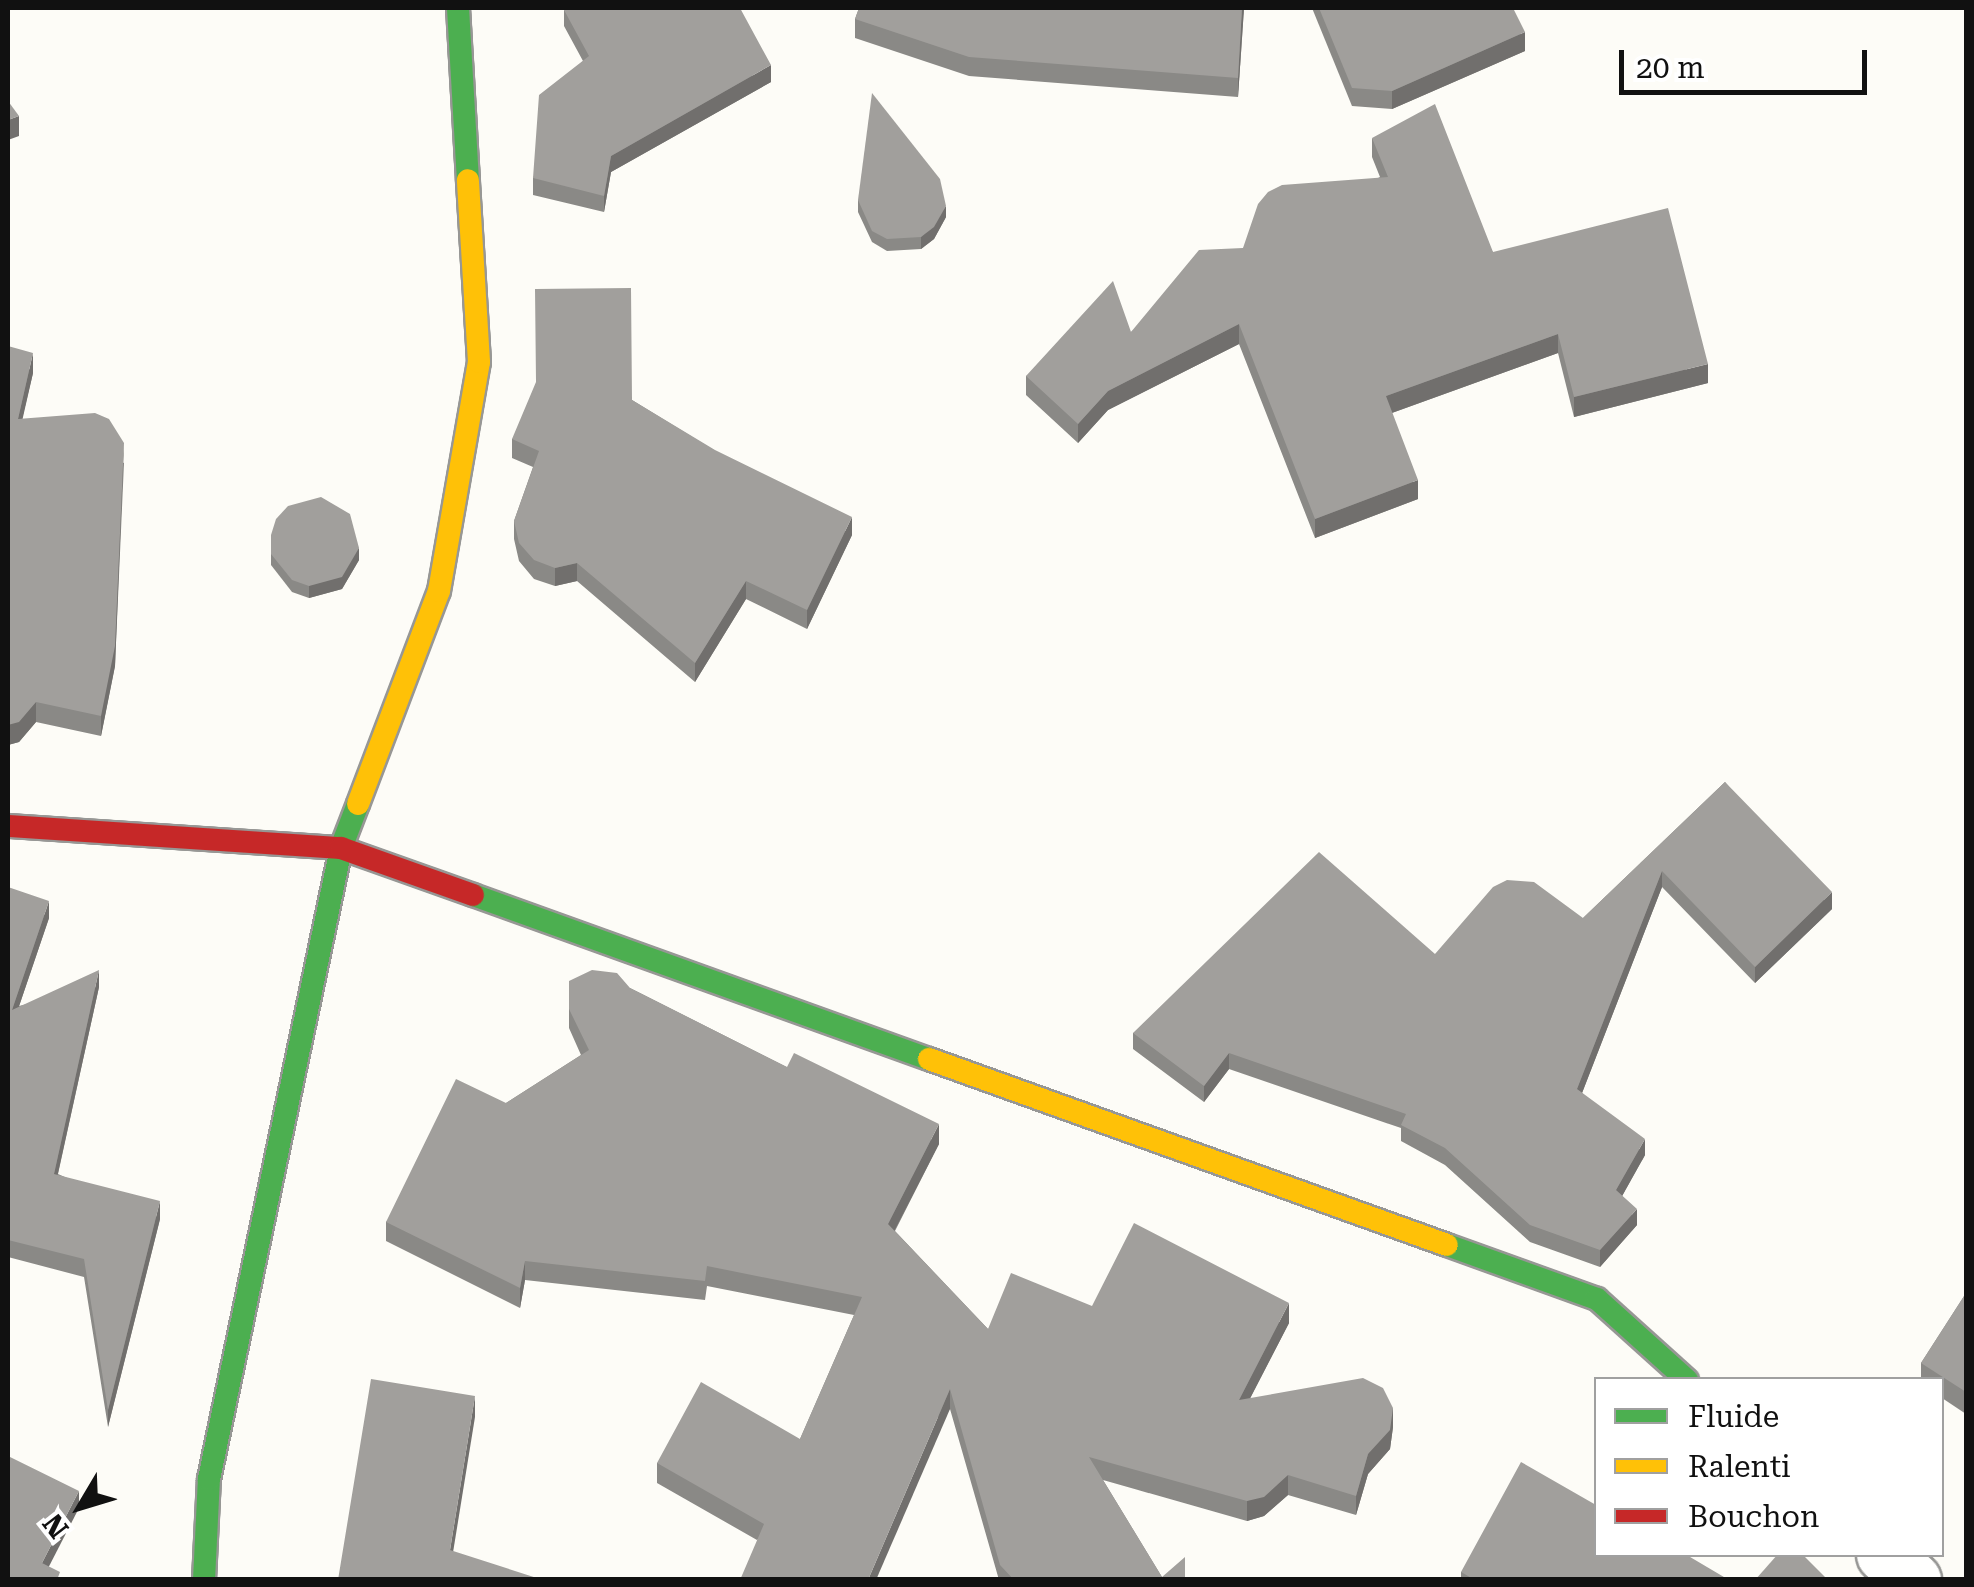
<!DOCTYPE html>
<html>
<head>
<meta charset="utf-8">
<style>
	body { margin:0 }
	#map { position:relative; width:1974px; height:1587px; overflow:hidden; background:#fdfcf7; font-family:"Roboto Serif",serif }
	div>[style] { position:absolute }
	.roads { filter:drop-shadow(2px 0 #979795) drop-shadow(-2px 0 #979795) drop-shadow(0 2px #979795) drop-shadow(0 -2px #979795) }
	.street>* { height:55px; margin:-27.5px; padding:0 27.5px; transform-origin:27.5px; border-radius:27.5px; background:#fffffe }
	.fast>* { height:22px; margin:-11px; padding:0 11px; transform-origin:11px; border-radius:11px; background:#4caf50 }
	.slow>* { height:22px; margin:-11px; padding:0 11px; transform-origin:11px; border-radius:11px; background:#ffc107 }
	.jam>* { height:22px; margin:-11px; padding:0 11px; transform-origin:11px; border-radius:11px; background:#c62828 }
	.wall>* { inset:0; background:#8a8986 }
	.shaded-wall>* { inset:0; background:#716f6d }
	.building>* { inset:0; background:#a19f9c }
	span { translate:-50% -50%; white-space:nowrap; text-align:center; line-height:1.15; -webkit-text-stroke:10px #fff; paint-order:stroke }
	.frame { position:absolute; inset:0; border:10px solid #111; pointer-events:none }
	.legend { position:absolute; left:1594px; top:1377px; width:350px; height:180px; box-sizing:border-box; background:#fff; border:2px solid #a0a0a0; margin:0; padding:12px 18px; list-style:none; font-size:30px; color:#111 }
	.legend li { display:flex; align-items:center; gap:20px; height:50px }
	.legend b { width:50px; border:2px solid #a0a0a0 }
	.north { position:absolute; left:30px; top:1457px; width:100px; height:100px; -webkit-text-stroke:8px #fff; paint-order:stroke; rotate:232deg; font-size:28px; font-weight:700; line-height:40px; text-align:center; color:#111 }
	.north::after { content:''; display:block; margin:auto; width:35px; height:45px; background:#111; clip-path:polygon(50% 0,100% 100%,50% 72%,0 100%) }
	.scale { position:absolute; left:1619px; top:50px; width:248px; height:45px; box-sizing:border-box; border:5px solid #111; border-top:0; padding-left:12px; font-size:30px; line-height:35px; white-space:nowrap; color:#111; -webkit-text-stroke:8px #fff; paint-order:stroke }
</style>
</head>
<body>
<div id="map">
	<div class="roads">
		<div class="street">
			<i style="left:1884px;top:1554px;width:39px;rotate:42deg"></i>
		</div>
		<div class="fast">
			<i style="left:458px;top:8px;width:172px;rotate:86.7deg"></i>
			<i style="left:473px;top:895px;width:485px;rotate:19.8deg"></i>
			<i style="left:1447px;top:1245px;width:159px;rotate:19.8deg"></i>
			<i style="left:1597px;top:1299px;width:121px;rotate:42deg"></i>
			<i style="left:204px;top:1580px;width:101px;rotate:-87.2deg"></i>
			<i style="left:209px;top:1479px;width:645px;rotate:-78.18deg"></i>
			<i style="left:341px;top:848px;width:47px;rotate:-68.9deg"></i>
		</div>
		<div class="slow">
			<i style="left:358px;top:804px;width:228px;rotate:-69.2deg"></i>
			<i style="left:439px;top:591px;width:232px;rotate:-80.1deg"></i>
			<i style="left:479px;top:362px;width:182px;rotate:-93.5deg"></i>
			<i style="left:929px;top:1059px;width:550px;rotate:19.75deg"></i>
		</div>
		<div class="jam">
			<i style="left:8px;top:826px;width:334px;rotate:3.8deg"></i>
			<i style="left:341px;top:848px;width:140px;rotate:19.6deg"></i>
		</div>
	</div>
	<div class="wall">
		<i style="clip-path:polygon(859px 8px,1244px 8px,1238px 97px,969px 76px,855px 38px,855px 19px)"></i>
		<i style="clip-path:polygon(1312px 8px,1513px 8px,1525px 51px,1392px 109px,1352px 106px)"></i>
		<i style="clip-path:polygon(564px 10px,771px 82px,611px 172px,604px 212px,533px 195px,533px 178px,583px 61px,564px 26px)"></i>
		<i style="clip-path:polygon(1372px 138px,1493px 252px,1708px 383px,1574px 417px,1558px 353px,1392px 413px,1418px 499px,1315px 538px,1239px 344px,1108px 410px,1078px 443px,1026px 395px,1026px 376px,1131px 332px,1243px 248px,1380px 177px,1372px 157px)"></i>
		<i style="clip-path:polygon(858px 200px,946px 217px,934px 239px,921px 249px,887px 251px,872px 242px,858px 212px)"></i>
		<i style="clip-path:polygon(8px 346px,33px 373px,22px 419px,124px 463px,115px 666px,101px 736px,36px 722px,19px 742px,8px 745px)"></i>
		<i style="clip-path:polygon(632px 400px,852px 535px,807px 629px,746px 599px,695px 682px,577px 581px,555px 586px,534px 579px,519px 561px,514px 539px,514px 521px,533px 467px,512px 458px,512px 439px)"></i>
		<i style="clip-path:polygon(271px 535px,359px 560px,342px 589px,309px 598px,292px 592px,271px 565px)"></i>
		<i style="clip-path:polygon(1725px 782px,1832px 909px,1755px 983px,1662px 887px,1582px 1093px,1645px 1155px,1622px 1196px,1637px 1225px,1600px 1267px,1530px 1242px,1445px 1165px,1401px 1141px,1401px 1128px,1229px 1069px,1204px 1102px,1133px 1049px,1133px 1033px,1435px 954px,1583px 918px)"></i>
		<i style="clip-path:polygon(8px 887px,49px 918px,19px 1006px,99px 987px,58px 1174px,160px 1219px,108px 1427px,84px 1277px,8px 1257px)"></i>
		<i style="clip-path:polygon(569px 981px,630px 988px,939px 1144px,895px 1231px,988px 1329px,1092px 1306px,1289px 1323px,1250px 1398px,1393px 1427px,1390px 1449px,1368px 1474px,1356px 1515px,1288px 1495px,1264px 1516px,1247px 1521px,1103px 1480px,1162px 1577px,1185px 1580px,999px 1580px,950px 1409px,757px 1540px,657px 1483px,657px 1463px,800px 1439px,854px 1315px,707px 1286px,705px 1300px,525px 1280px,520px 1308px,386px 1241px,386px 1222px,506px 1103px,581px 1055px,569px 1028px)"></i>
		<i style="clip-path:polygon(1966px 1293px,1966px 1414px,1942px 1398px,1942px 1380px,1921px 1380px,1921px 1363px)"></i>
		<i style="clip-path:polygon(1461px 1572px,1729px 1580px,1461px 1580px)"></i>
	</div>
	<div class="shaded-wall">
		<i style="clip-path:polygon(1242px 8px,1244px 8px,1238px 97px,1238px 78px)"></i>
		<i style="clip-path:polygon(1525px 32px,1525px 51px,1392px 109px,1392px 91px)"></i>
		<i style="clip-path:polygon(771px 65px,771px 82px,611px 172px,604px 212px,604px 196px,611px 156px)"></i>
		<i style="clip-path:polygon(19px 116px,19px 136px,8px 140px,8px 120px)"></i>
		<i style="clip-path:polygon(946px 206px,946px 217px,934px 239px,921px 249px,921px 237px)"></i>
		<i style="clip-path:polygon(1239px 324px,1239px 344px,1108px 410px,1078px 443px,1078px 424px,1108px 391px)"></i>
		<i style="clip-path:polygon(1558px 334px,1558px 353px,1386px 415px,1386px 396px)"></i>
		<i style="clip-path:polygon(33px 353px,33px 373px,18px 439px,18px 419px)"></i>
		<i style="clip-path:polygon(1708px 364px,1708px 383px,1574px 417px,1574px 397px)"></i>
		<i style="clip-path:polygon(124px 443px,115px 666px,101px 736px,101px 716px)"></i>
		<i style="clip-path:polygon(1418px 480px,1418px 499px,1315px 538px,1315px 519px)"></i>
		<i style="clip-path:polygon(852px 517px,852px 535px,807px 629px,807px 610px)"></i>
		<i style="clip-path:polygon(359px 548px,359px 560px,342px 589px,309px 598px,309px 586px)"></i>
		<i style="clip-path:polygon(577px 563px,577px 581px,555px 586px,555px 568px)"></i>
		<i style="clip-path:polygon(746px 581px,746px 599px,695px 682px,695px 663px)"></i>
		<i style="clip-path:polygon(36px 702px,36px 722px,19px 742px,8px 745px,8px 725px)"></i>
		<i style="clip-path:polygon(1662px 871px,1662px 887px,1577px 1106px,1577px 1089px)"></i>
		<i style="clip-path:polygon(1832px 892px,1832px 909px,1755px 983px,1755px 967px)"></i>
		<i style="clip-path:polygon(49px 901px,49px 918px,12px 1027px,12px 1010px)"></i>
		<i style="clip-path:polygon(99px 970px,99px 987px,54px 1191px,54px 1174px)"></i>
		<i style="clip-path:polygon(1229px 1053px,1229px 1069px,1204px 1102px,1204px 1086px)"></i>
		<i style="clip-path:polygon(939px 1124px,939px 1144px,888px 1243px,888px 1224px)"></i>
		<i style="clip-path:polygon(1645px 1139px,1645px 1155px,1616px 1207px,1616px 1190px)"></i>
		<i style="clip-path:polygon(160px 1201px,160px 1219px,108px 1427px,108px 1410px)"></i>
		<i style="clip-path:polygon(1637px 1209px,1637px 1225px,1600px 1267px,1600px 1250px)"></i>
		<i style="clip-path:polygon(525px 1261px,525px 1280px,520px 1308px,520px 1288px)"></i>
		<i style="clip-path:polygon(1289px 1303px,1289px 1323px,1239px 1420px,1239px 1400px)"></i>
		<i style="clip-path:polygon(950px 1389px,950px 1409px,876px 1580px,868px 1580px)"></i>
		<i style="clip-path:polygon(475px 1396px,475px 1417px,450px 1571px,450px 1550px)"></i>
		<i style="clip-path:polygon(1393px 1408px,1393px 1427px,1390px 1449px,1368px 1474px,1356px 1515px,1356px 1496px,1368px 1454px)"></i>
		<i style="clip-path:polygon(1288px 1475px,1288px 1495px,1264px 1516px,1247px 1521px,1247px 1501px)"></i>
		<i style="clip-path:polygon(79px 1491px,79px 1508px,42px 1580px,42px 1563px)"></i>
	</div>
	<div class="building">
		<i style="clip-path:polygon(568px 8px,740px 8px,771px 65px,611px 156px,604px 196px,533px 178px,539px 95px,589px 56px,564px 10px)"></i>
		<i style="clip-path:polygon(859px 8px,1242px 8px,1238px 78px,969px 57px,855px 19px)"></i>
		<i style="clip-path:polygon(1319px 8px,1513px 8px,1525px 32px,1392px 91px,1352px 88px)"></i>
		<i style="clip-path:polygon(872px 93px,940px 179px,946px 206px,934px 227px,921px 237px,887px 239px,872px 231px,858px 200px)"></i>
		<i style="clip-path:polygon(8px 101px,19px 116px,8px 120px)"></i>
		<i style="clip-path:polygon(1435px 104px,1493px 252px,1668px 208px,1708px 364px,1574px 397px,1558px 334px,1386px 396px,1418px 480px,1315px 519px,1239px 324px,1108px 391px,1078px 424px,1026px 376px,1113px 281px,1131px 332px,1199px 250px,1243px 248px,1258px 204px,1268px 192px,1282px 185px,1388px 177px,1372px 138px)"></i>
		<i style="clip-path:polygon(631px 288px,632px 400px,715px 450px,852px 517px,807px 610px,746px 581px,695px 663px,577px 563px,555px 568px,534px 560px,519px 543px,514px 521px,539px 451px,512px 439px,536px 382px,535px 289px)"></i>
		<i style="clip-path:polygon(8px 346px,33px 353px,18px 419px,95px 413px,109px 419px,124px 443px,115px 646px,101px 716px,36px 702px,19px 722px,8px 725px)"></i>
		<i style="clip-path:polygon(321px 497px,350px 514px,359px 548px,342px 577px,309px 586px,292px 580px,271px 554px,271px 535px,276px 519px,288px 506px)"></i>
		<i style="clip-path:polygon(1725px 782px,1832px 892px,1755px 967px,1662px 871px,1577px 1089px,1645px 1139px,1616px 1190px,1637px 1209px,1600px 1250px,1530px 1225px,1445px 1148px,1401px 1125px,1406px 1114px,1229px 1053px,1204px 1086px,1133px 1033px,1319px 852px,1435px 954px,1493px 887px,1507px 880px,1534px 882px,1583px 918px)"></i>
		<i style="clip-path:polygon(8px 887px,49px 901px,12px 1010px,99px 970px,54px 1174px,160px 1201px,108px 1410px,84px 1259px,8px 1240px)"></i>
		<i style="clip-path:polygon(592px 970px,617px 973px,630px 988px,787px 1067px,794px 1053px,939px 1124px,888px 1224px,988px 1329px,1011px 1273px,1092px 1306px,1134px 1223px,1289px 1303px,1239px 1400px,1363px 1378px,1383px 1388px,1393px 1408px,1390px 1430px,1368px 1454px,1356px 1496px,1288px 1475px,1264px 1497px,1247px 1501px,1089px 1457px,1162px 1577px,1185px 1557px,1185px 1580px,1014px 1580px,1000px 1565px,950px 1389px,868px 1580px,740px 1580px,764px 1524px,657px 1463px,701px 1382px,800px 1439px,862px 1297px,707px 1266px,705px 1281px,525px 1261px,520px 1288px,386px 1222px,456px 1079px,506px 1103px,589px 1050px,569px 1009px,569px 981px)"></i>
		<i style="clip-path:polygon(1966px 1293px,1966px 1392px,1921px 1363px)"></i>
		<i style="clip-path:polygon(371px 1379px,475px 1396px,450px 1550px,543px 1580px,338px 1580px)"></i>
		<i style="clip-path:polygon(8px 1456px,79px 1491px,42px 1563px,60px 1572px,57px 1580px,8px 1580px)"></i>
		<i style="clip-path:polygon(1521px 1462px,1596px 1505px,1596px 1554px,1685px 1554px,1729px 1580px,1475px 1580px,1461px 1572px)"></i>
		<i style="clip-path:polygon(1778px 1554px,1802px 1554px,1828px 1580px,1755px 1580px)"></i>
	</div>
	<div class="frame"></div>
	<ul class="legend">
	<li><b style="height:12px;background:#4caf50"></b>Fluide</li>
	<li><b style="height:12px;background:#ffc107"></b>Ralenti</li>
	<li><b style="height:12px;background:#c62828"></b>Bouchon</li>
	</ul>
	<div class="north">N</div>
	<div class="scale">20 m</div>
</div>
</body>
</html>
